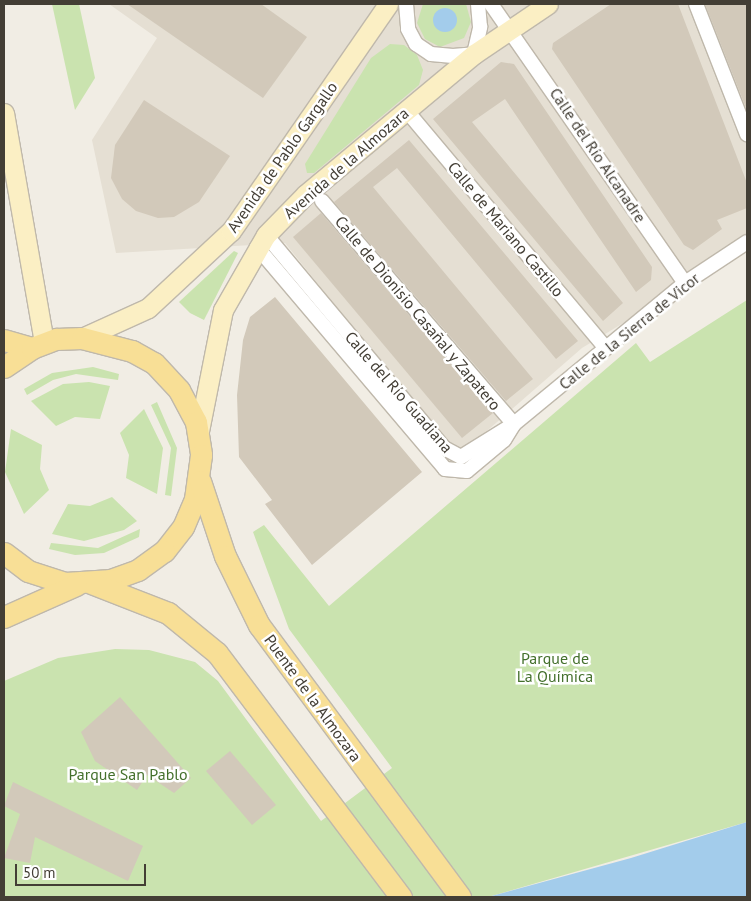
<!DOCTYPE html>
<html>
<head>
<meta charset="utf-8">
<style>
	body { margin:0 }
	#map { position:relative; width:751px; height:901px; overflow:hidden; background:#f1ede4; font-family:"PT Sans",sans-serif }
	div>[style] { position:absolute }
	.residential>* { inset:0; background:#e5dfd3 }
	.green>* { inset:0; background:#cae3af }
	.water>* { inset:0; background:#a3cceb }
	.round { border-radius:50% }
	.building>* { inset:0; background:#d2c9ba }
	.roads { filter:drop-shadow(1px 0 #bfb8ab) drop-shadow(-1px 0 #bfb8ab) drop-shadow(0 1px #bfb8ab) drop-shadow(0 -1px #bfb8ab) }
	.street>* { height:14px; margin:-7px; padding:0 7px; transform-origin:7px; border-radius:7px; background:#fff }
	.secondary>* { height:19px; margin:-9.5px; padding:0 9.5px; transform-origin:9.5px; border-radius:9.5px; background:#fbefc4 }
	.primary>* { height:21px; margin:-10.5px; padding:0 10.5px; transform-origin:10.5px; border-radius:10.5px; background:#f8df96 }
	span { translate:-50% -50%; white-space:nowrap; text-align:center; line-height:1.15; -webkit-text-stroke:5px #fff; paint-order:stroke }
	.street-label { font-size:16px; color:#433e35 }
	.park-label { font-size:16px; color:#44702c }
	.frame { position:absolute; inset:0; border:5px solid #433e35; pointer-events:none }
	.scale { position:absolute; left:15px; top:864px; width:131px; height:22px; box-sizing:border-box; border:2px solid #433e35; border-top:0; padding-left:6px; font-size:15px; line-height:18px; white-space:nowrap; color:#433e35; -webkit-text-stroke:4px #fff; paint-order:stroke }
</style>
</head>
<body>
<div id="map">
	<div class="residential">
		<i style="clip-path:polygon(109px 4px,747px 4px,747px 248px,582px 348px,457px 457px,285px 243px,116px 253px,92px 140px,157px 38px)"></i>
	</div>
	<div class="green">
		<i style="clip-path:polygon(52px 4px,79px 4px,95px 78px,75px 110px)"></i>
		<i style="clip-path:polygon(423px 4px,466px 4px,471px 22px,464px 38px,440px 47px,425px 39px,417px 23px)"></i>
		<i style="clip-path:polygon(390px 44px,404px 45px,417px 55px,423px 70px,419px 85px,314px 173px,307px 173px,305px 164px,371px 58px)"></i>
		<i style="clip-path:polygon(234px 251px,238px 253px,204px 320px,190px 313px,179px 302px)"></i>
		<i style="clip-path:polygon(747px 300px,747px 822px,488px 897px,4px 897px,4px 681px,58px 658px,115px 649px,149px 650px,195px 662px,218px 681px,321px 821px,392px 768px,289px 629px,253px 532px,264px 525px,329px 606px,636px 343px,650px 362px)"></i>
		<i style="clip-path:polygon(93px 367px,119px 374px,118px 380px,76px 374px,53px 380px,27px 395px,24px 389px,52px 373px)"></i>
		<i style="clip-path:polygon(89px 382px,110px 386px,100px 419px,75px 417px,56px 426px,31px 401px,63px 384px)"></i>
		<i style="clip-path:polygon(157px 402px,177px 448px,171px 496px,165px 495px,171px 448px,151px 405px)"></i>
		<i style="clip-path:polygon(144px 409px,163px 448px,157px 494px,126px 478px,129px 455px,120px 433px)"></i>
		<i style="clip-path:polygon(11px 429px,42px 445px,40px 469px,49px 490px,24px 514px,5px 472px)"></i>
		<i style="clip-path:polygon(112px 497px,137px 521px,124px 530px,84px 541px,52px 534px,68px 504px,90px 506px)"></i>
		<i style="clip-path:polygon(140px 529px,139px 537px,104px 553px,75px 555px,49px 549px,51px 543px,98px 548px)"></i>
	</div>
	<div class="water">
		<i class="round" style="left:433px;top:8px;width:24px;height:24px"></i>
		<i style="clip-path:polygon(747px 822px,747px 897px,488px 897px,631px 858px)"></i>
	</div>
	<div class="building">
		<i style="clip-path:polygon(127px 4px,261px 4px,307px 37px,263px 98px)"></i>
		<i style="clip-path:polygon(611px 4px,678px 4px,747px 183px,747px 208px,717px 220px,722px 229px,693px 250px,684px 245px,552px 49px,553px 43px)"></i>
		<i style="clip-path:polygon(705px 4px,747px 4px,747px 108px,746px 108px)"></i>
		<i style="clip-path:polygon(501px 62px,514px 64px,652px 267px,651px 280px,636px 292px,505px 99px,472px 122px,623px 303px,603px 321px,433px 119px)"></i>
		<i style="clip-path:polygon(144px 100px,230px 156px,199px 202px,174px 217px,158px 218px,136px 211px,122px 199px,111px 178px,115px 145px)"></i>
		<i style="clip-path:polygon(409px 140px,578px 341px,556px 359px,397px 168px,373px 187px,533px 379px,506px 401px,334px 202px)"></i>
		<i style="clip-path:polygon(321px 213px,493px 413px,462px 438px,293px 237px)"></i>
		<i style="clip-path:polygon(275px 297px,422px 472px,312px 565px,265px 504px,272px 500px,239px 457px,237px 395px,243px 340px,250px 317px)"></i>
		<i style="clip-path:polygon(120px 697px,191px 778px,174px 793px,147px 775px,137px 790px,95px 761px,81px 732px)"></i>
		<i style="clip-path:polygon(230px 751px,276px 805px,252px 825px,206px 771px)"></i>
		<i style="clip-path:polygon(13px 782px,143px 846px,128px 881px,35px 837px,30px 863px,4px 858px,20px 814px,4px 806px)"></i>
	</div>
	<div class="roads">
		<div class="street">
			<i style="left:406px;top:4px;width:25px;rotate:85deg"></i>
			<i style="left:408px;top:29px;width:17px;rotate:62deg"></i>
			<i style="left:416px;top:44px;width:18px;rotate:34deg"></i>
			<i style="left:431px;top:54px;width:22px;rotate:5deg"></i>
			<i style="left:453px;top:56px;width:21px;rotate:-5deg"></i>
			<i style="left:474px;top:54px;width:28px;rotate:-77deg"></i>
			<i style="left:480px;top:27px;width:23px;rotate:-95deg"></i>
			<i style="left:491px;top:4px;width:340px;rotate:55.2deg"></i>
			<i style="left:696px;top:4px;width:140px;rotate:68.6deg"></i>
			<i style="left:406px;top:110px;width:311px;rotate:50deg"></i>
			<i style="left:322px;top:201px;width:294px;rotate:49.3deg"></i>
			<i style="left:266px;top:235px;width:278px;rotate:50.1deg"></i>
			<i style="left:444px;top:448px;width:19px;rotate:28deg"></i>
			<i style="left:461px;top:457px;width:62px;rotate:-31.9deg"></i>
			<i style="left:514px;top:424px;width:222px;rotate:-39.5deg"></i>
			<i style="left:685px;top:283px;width:74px;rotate:-33.5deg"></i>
			<i style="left:257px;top:247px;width:291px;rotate:49.7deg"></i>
			<i style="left:445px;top:469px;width:22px;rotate:5deg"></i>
			<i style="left:467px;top:471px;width:48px;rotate:-40deg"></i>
			<i style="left:504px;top:440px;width:19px;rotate:-58deg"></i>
		</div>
		<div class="secondary">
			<i style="left:4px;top:113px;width:232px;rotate:80.1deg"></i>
			<i style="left:82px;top:338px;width:72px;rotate:-24.4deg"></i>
			<i style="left:148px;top:308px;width:113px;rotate:-42.9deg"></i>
			<i style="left:231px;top:231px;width:276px;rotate:-55.3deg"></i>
			<i style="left:199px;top:431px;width:123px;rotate:-78.8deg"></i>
			<i style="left:223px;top:310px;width:86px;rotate:-60.2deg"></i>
			<i style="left:266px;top:235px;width:57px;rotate:-45.7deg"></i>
			<i style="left:306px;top:194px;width:219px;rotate:-39.8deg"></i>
			<i style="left:474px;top:54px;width:89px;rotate:-34deg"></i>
		</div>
		<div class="primary">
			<i style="left:4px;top:340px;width:29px;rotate:16deg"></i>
			<i style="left:4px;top:367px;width:34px;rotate:-34deg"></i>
			<i style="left:32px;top:348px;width:26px;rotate:-21deg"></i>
			<i style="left:56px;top:339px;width:26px;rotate:-2deg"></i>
			<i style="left:82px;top:338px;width:52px;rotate:14.6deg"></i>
			<i style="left:132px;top:351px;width:25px;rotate:29deg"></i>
			<i style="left:154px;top:363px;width:37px;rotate:47deg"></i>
			<i style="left:179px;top:390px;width:36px;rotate:62deg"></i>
			<i style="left:196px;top:422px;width:33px;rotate:81deg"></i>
			<i style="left:201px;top:455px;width:44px;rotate:97.8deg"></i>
			<i style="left:195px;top:499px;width:30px;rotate:113deg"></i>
			<i style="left:183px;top:527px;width:31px;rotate:128deg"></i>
			<i style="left:164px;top:551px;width:32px;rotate:144deg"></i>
			<i style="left:138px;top:570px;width:29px;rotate:160deg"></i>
			<i style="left:111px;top:580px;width:46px;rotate:176.3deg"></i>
			<i style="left:65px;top:583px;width:39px;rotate:-162deg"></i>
			<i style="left:28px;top:571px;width:30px;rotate:-143deg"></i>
			<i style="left:200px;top:481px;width:79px;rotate:71.6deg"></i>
			<i style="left:225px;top:556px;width:77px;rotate:63.8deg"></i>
			<i style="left:259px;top:625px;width:338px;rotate:53.5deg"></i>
			<i style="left:91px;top:583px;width:83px;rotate:21.3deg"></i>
			<i style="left:168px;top:613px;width:63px;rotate:39.2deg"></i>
			<i style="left:217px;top:653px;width:306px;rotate:53deg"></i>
			<i style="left:4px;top:617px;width:79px;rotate:-24deg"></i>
		</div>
	</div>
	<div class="street-label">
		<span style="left:598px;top:155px;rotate:56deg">Calle del Río Alcanadre</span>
		<span style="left:282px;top:157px;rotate:-55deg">Avenida de Pablo Gargallo</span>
		<span style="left:346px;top:163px;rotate:-41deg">Avenida de la Almozara</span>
		<span style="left:506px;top:229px;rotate:50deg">Calle de Mariano Castillo</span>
		<span style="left:418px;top:313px;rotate:50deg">Calle de Dionisio Casañal y Zapatero</span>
		<span style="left:629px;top:331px;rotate:-39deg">Calle de la Sierra de Vicor</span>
		<span style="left:399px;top:392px;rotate:49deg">Calle del Río Guadiana</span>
		<span style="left:313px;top:698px;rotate:54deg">Puente de la Almozara</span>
	</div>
	<div class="park-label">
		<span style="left:555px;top:667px">Parque de<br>La Química</span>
		<span style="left:128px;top:774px">Parque San Pablo</span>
	</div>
	<div class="frame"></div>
	<div class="scale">50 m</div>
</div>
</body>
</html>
